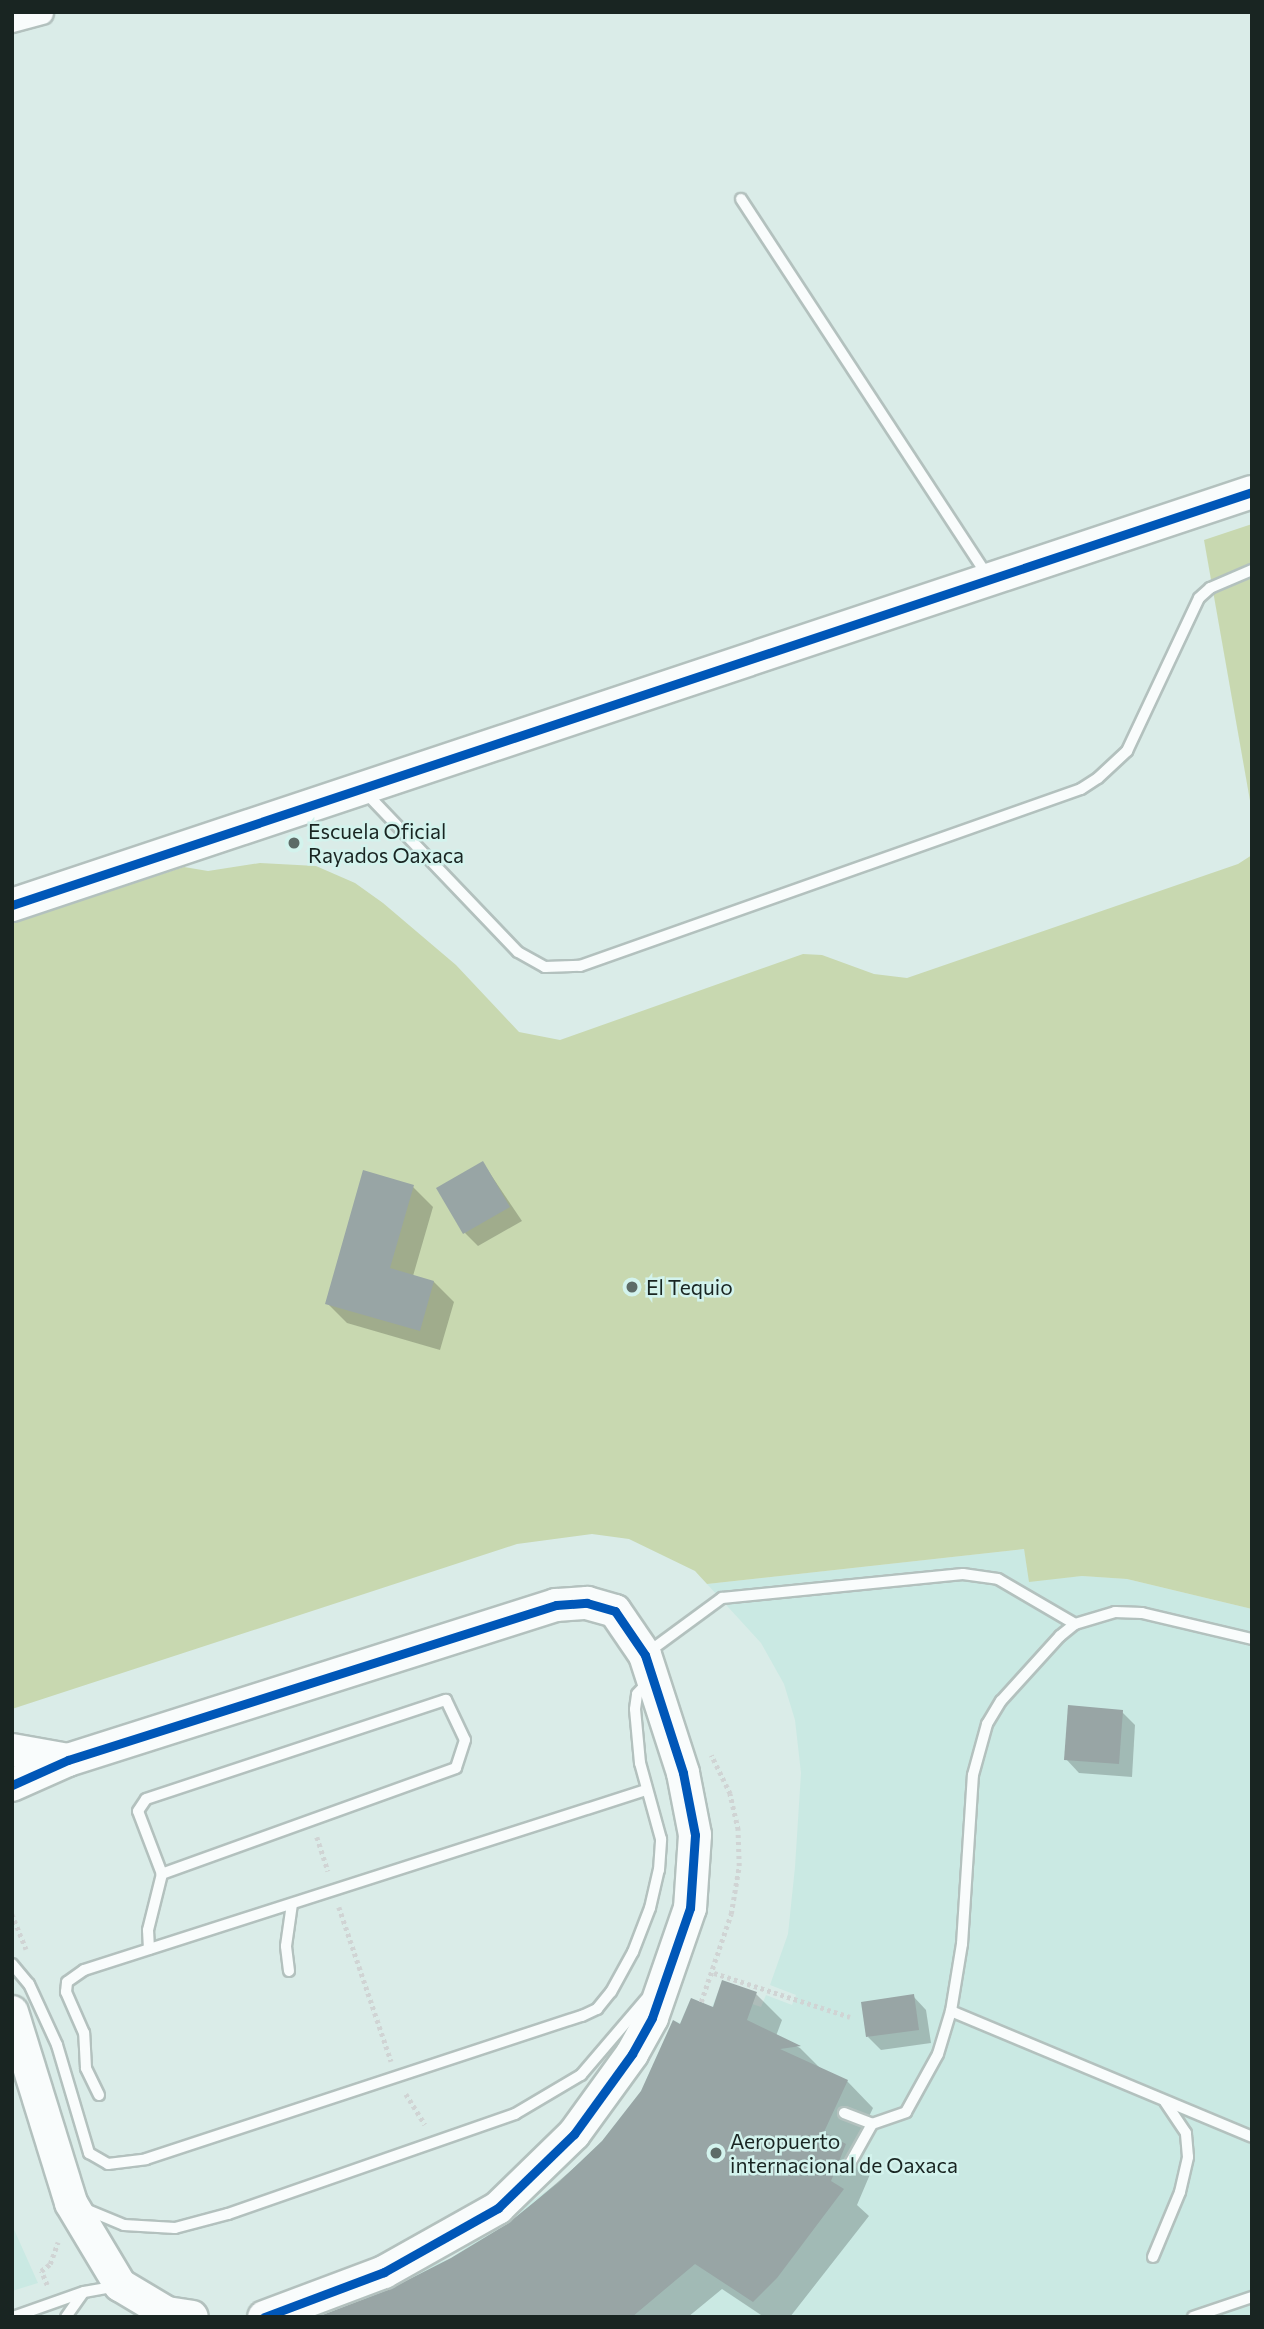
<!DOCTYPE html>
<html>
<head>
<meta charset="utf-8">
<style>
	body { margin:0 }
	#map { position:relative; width:1264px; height:2329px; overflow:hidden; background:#daece8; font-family:Commissioner,sans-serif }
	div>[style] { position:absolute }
	.built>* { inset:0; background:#cae9e3 }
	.green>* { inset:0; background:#c8d8b0 }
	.shadow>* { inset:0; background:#0003 }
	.building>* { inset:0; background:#98a5a5 }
	.path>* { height:4.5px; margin-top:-2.25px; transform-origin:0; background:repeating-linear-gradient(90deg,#d0d4d4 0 3.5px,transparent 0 7px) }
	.roads { filter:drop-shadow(2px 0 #b3c1be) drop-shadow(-2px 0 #b3c1be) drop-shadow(0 2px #b3c1be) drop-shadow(0 -2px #b3c1be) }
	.lane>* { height:10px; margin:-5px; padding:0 5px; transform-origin:5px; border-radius:5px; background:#f9fcfc }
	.street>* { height:23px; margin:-11.5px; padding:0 11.5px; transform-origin:11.5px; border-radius:11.5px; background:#f9fcfc }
	.secondary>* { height:32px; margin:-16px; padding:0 16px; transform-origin:16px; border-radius:16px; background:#f9fcfc }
	.cycleway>* { height:9px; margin:-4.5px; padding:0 4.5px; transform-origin:4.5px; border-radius:4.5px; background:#0057b8 }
	.dots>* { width:19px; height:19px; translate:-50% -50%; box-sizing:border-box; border:4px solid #d3f3ed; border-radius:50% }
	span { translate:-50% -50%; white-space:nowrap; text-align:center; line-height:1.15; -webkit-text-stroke:5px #d3f3ed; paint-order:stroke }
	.poi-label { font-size:21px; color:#192522 }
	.left { translate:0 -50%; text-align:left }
	.frame { position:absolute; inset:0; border:14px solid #192522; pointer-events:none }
</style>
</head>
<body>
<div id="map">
	<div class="built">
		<i style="clip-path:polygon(1024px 1549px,1030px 1581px,1082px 1576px,1127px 1579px,1252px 1609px,1252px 2317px,334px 2317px,331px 2304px,451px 2258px,558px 2183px,602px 2141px,641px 2091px,673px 2020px,680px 2023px,691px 1998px,712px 2007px,718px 1992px,761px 2007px,766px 1995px,792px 2005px,796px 1995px,770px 1985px,788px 1934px,795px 1867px,801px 1773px,795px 1720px,784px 1684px,761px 1643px,707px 1584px)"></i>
		<i style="clip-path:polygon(12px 2225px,38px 2283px,12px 2291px)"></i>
	</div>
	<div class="green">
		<i style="clip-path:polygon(1252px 524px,1252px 812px,1204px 540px)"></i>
		<i style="clip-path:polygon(1252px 855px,1252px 1609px,1127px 1579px,1082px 1576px,1029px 1582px,1024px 1549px,707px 1584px,695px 1571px,629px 1539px,592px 1534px,517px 1544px,12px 1709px,12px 922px,184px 867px,208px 871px,260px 863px,316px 866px,355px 883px,383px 903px,456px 965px,519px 1032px,560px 1040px,803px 954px,822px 955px,874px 974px,907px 978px,1238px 864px)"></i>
	</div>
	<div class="shadow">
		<i style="clip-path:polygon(483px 1163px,522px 1221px,478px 1246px,465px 1233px)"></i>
		<i style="clip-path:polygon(413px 1187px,433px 1207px,413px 1276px,434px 1282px,454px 1302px,440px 1350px,347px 1323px,327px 1303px)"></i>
		<i style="clip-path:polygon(1122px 1712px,1135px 1725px,1132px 1777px,1079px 1773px,1066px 1759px)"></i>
		<i style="clip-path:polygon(756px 1994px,782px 2020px,776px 2036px,800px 2048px,823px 2071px,847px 2081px,873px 2108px,852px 2153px,871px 2172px,857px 2205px,869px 2216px,790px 2317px,764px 2317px,722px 2289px,688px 2317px,336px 2317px,452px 2260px,508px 2225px,604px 2142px,642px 2092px,681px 2026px)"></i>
		<i style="clip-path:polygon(913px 1996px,926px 2010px,931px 2043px,881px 2050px,868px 2037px)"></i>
	</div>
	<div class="building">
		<i style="clip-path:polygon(483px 1161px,510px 1207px,463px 1234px,436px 1188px)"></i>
		<i style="clip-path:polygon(363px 1170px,414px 1185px,390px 1268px,434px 1281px,420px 1331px,325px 1304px)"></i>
		<i style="clip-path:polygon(1068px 1705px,1123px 1710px,1119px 1764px,1064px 1760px)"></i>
		<i style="clip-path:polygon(722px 1980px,757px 1992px,747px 2020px,801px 2046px,780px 2049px,848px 2080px,824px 2132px,846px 2144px,831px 2181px,844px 2189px,777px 2278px,753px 2302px,695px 2264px,632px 2317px,317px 2317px,390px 2289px,451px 2258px,507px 2224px,558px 2183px,602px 2141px,641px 2091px,673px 2020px,680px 2024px,691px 1998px,713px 2007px)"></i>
		<i style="clip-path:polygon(914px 1994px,919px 2030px,866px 2037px,861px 2002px)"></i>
	</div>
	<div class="path">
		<i style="left:317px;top:1837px;width:36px;rotate:72deg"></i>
		<i style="left:339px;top:1907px;width:163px;rotate:71.3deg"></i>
		<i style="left:12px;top:1914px;width:38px;rotate:68deg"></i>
		<i style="left:714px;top:1973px;width:143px;rotate:17.9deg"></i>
		<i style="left:701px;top:2002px;width:93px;rotate:-71.2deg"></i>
		<i style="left:731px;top:1914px;width:49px;rotate:-80.5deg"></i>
		<i style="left:739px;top:1866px;width:36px;rotate:-92deg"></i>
		<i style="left:738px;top:1830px;width:37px;rotate:-103deg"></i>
		<i style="left:730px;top:1794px;width:43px;rotate:-116deg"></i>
		<i style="left:406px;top:2094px;width:36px;rotate:58deg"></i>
		<i style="left:47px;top:2285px;width:15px;rotate:-113deg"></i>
		<i style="left:41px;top:2271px;width:11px;rotate:-38deg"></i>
		<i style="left:50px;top:2264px;width:23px;rotate:-70deg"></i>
	</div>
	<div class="roads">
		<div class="lane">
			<i style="left:741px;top:199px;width:452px;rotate:56.8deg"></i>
			<i style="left:365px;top:792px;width:221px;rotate:46.3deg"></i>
			<i style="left:518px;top:952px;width:31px;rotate:29deg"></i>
			<i style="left:545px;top:967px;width:35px;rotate:-2deg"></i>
			<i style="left:580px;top:966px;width:531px;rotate:-19.46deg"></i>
			<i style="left:1081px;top:789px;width:20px;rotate:-33deg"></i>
			<i style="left:1098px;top:778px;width:40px;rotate:-43deg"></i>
			<i style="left:1127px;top:751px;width:169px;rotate:-64.8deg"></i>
			<i style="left:1199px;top:598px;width:15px;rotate:-42deg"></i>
			<i style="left:1210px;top:588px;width:46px;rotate:-23.2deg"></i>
			<i style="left:647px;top:1653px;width:93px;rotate:-36.3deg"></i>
			<i style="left:722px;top:1598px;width:242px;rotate:-5.7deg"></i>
			<i style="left:963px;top:1574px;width:35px;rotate:8deg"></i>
			<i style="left:998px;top:1579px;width:89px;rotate:30.3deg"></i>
			<i style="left:149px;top:1949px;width:19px;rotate:-93deg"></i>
			<i style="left:148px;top:1930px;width:58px;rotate:-76deg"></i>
			<i style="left:162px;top:1874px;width:67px;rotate:-110.9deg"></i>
			<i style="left:138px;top:1811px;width:14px;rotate:-56deg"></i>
			<i style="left:146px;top:1799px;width:316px;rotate:-18.3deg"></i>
			<i style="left:446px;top:1700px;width:44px;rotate:64.6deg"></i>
			<i style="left:465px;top:1740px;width:29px;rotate:108deg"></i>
			<i style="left:456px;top:1768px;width:313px;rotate:160.2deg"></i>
			<i style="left:12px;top:1964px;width:26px;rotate:50deg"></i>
			<i style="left:29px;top:1984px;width:67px;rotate:65.3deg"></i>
			<i style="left:57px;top:2045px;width:113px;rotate:73.5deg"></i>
			<i style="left:89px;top:2153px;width:22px;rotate:30deg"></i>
			<i style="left:108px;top:2164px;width:38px;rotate:-7deg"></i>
			<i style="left:146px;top:2159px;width:459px;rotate:-18.2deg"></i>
			<i style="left:582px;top:2016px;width:17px;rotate:-25deg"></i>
			<i style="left:597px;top:2009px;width:22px;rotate:-51deg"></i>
			<i style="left:611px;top:1992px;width:46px;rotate:-61.2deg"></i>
			<i style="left:633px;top:1952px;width:47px;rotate:-68.9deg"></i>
			<i style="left:650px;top:1908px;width:39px;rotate:-77deg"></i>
			<i style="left:659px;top:1870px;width:31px;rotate:-86deg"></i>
			<i style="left:661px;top:1839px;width:79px;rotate:-105.4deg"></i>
			<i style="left:640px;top:1763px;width:54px;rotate:-95.3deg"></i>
			<i style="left:635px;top:1709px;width:15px;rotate:-82deg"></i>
			<i style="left:637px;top:1694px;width:16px;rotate:-47deg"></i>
			<i style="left:289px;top:1971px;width:25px;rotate:-97deg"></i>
			<i style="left:286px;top:1946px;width:42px;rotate:-81.9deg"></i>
			<i style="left:951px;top:2011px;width:326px;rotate:22.7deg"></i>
			<i style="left:99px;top:2095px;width:30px;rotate:-116deg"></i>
			<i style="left:86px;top:2068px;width:35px;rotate:-93deg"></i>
			<i style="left:84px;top:2033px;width:45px;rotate:-113.7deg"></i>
			<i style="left:66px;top:1992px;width:10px;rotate:-84deg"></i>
			<i style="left:67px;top:1982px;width:21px;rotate:-35deg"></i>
			<i style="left:84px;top:1970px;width:590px;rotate:-17.76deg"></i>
			<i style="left:844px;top:2113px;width:30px;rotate:21deg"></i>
			<i style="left:848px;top:2167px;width:49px;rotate:-60.8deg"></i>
			<i style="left:872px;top:2124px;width:36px;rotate:-19deg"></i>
			<i style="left:906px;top:2112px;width:66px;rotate:-61.1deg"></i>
			<i style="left:938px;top:2054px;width:45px;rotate:-73.2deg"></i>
			<i style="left:951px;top:2011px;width:68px;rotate:-80.7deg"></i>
			<i style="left:962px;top:1944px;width:169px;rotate:-86.3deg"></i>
			<i style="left:973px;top:1775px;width:53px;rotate:-74.6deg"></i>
			<i style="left:987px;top:1724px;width:27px;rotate:-59deg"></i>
			<i style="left:1001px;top:1701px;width:88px;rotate:-47.8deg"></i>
			<i style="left:1060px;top:1636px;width:19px;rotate:-39deg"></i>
			<i style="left:1075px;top:1624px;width:42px;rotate:-16.7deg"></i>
			<i style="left:1115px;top:1612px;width:27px;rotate:2deg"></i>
			<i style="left:1142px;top:1613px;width:113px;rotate:13.3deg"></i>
			<i style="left:83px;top:2208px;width:44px;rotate:22.5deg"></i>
			<i style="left:124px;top:2225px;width:51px;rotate:3.4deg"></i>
			<i style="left:175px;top:2228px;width:55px;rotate:-14.8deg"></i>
			<i style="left:228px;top:2214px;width:304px;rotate:-19.2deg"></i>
			<i style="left:515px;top:2114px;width:77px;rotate:-30.6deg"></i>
			<i style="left:581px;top:2075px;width:100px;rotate:-49.5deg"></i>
			<i style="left:1153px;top:2257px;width:70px;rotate:-67.4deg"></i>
			<i style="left:1180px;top:2192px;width:36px;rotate:-77deg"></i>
			<i style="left:1188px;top:2157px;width:24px;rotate:-95deg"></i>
			<i style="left:1186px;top:2133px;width:37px;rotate:-124deg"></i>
			<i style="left:13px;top:2317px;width:75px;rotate:-19.4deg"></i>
			<i style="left:84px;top:2292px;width:35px;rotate:-10deg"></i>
			<i style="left:66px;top:2317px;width:28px;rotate:-55deg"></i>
			<i style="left:1193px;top:2317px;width:62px;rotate:-18.7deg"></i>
		</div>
		<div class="street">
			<i style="left:12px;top:20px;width:30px;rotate:-15deg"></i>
		</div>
		<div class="secondary">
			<i style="left:12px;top:905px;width:1307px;rotate:-18.42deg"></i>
			<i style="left:12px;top:1750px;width:57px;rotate:10.1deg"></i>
			<i style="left:12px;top:1785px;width:61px;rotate:-24.1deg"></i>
			<i style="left:68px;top:1760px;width:512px;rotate:-17.62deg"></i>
			<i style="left:556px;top:1605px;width:31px;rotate:-4deg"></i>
			<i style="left:587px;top:1603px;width:29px;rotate:16deg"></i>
			<i style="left:615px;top:1611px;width:53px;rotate:55.7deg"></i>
			<i style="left:645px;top:1655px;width:124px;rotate:72.1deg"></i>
			<i style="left:683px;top:1773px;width:63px;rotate:79deg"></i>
			<i style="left:695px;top:1835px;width:73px;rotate:93.9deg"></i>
			<i style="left:690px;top:1908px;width:116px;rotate:109.1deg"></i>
			<i style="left:652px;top:2018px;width:41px;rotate:119.1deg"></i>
			<i style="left:632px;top:2054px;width:99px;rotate:125.9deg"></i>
			<i style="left:574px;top:2134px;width:106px;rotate:135.8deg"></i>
			<i style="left:498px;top:2208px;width:131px;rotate:150.7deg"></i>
			<i style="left:384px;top:2272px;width:128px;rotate:159.4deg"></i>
			<i style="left:12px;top:2012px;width:200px;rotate:72.8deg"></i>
			<i style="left:71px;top:2203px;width:96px;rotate:59.1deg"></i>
			<i style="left:120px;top:2285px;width:55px;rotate:30.8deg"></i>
			<i style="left:167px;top:2313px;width:25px;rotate:9deg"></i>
		</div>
	</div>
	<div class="cycleway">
		<i style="left:12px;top:905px;width:1307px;rotate:-18.42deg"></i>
		<i style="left:12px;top:1785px;width:61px;rotate:-24.1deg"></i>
		<i style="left:68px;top:1760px;width:512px;rotate:-17.62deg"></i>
		<i style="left:556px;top:1605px;width:31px;rotate:-4deg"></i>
		<i style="left:587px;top:1603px;width:29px;rotate:16deg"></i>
		<i style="left:615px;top:1611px;width:53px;rotate:55.7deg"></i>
		<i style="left:645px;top:1655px;width:124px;rotate:72.1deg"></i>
		<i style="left:683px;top:1773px;width:63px;rotate:79deg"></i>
		<i style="left:695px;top:1835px;width:73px;rotate:93.9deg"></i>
		<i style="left:690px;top:1908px;width:116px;rotate:109.1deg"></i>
		<i style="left:652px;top:2018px;width:41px;rotate:119.1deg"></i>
		<i style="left:632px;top:2054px;width:99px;rotate:125.9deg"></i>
		<i style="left:574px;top:2134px;width:106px;rotate:135.8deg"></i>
		<i style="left:498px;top:2208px;width:131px;rotate:150.7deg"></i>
		<i style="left:384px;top:2272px;width:128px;rotate:159.4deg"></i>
	</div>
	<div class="dots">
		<i style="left:294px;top:843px;background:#5d6b67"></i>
		<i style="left:632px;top:1287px;background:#5d6b67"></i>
		<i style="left:716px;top:2153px;background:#5d6b67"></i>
	</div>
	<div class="poi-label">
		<span class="left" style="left:308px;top:843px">Escuela Oficial<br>Rayados Oaxaca</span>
		<span class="left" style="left:646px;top:1287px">El Tequio</span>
		<span class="left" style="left:730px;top:2153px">Aeropuerto<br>internacional de Oaxaca</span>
	</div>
	<div class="frame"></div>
</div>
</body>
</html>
